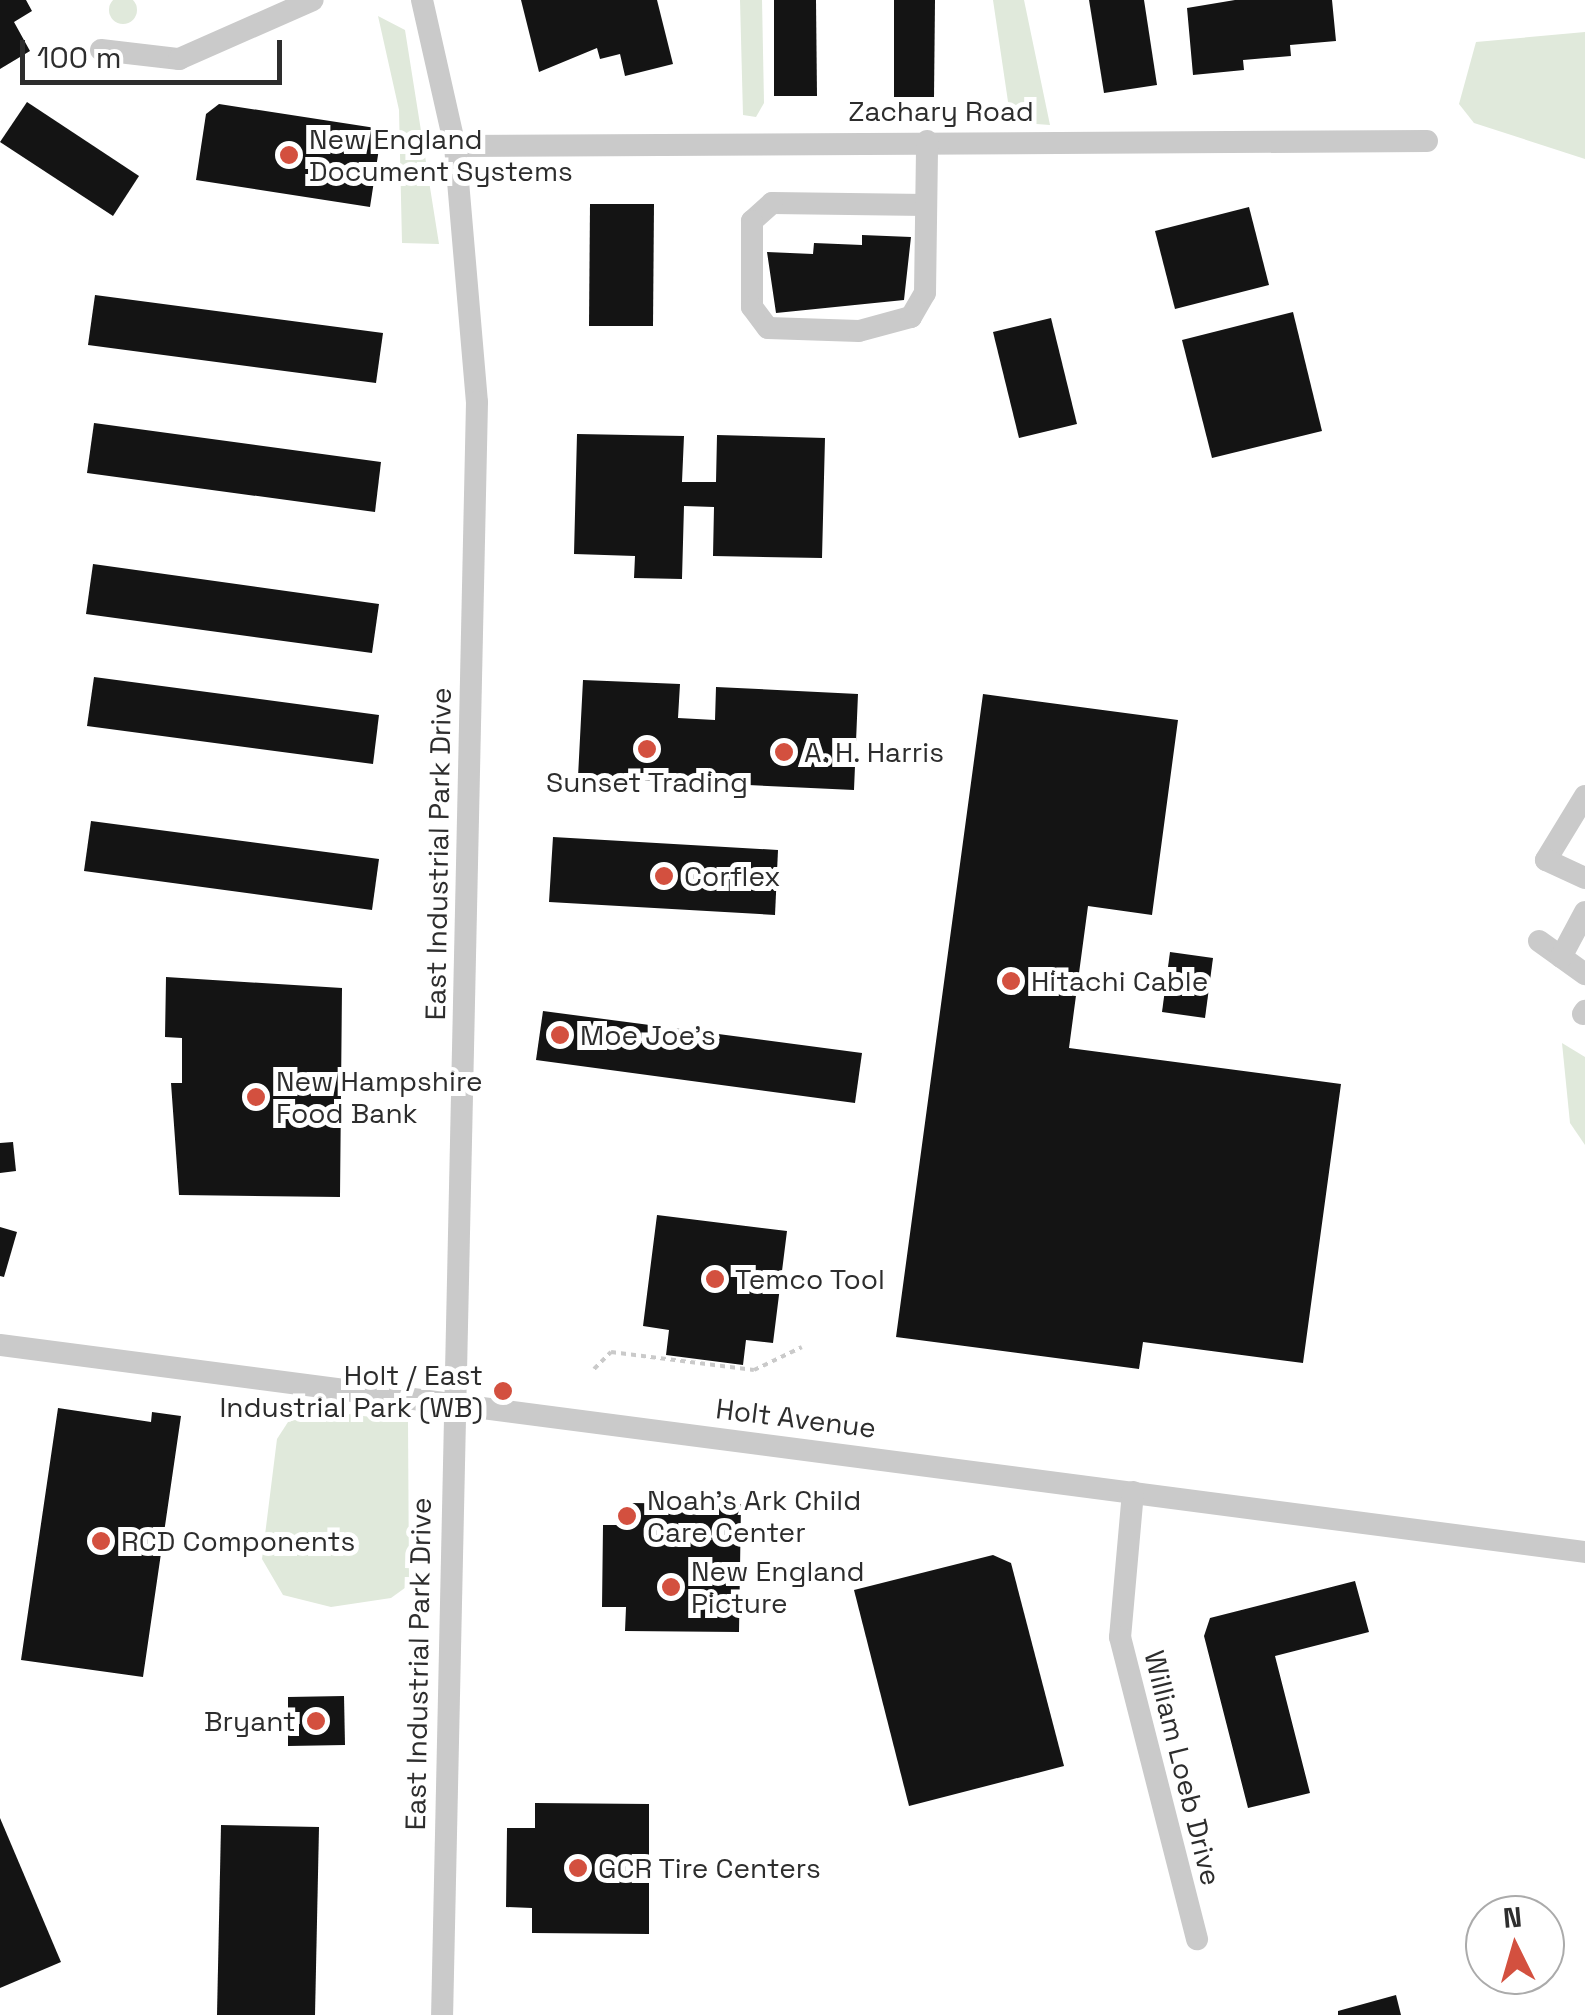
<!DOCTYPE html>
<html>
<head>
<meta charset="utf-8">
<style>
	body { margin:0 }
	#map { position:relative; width:1585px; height:2015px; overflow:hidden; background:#fff; font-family:"Space Grotesk",sans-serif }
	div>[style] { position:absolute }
	.green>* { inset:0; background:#e0e9db }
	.round { border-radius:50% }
	.building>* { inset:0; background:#141414 }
	.path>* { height:4px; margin-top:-2px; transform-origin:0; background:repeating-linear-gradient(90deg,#cacaca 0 5px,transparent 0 10px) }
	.minor>* { height:22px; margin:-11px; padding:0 11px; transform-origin:11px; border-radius:11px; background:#cacaca }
	.dots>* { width:28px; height:28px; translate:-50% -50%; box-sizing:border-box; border:5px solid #fff; border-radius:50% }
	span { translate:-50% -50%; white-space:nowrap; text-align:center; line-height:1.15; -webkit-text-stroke:10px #fff; paint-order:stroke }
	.street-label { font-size:28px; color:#2d2d2d }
	.poi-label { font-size:28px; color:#2d2d2d }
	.left { translate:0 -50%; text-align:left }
	.right { translate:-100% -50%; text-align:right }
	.north { position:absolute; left:1465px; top:1895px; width:100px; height:100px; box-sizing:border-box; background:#fff; border:2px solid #ababab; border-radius:50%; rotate:355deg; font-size:28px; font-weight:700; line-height:40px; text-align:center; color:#2d2d2d }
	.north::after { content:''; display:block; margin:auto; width:35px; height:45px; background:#d3503f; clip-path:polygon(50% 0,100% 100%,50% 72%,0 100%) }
	.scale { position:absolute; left:20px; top:40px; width:262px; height:45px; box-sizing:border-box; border:5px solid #2d2d2d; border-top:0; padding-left:12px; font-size:30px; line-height:35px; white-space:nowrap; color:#2d2d2d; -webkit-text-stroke:8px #fff; paint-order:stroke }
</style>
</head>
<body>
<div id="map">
	<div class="green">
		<i class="round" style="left:109px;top:-4px;width:28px;height:28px"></i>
		<i style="clip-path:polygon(740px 0,762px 0,764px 103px,756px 117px,743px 115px)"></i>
		<i style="clip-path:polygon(993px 0,1024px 0,1050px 125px,1011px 122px)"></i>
		<i style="clip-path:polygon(378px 16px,405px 30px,439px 244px,402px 243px,399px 110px)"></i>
		<i style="clip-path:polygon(1585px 32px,1585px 159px,1474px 123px,1459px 104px,1476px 42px)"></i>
		<i style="clip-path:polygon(1562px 1043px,1585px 1057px,1585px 1145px,1570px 1123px)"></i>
		<i style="clip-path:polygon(326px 1411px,408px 1422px,409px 1585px,391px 1598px,331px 1607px,283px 1595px,262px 1559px,277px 1439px,288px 1422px)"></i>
	</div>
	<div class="building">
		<i style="clip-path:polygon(0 0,26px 0,32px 11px,14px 22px,30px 51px,0 69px)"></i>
		<i style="clip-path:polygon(521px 0,657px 0,673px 64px,625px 76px,620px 54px,600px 59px,597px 48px,539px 72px)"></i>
		<i style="clip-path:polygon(774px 0,816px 0,817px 96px,774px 96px)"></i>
		<i style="clip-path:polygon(894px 0,935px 0,934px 97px,894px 97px)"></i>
		<i style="clip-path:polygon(1089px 0,1144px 0,1157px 85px,1104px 93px)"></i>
		<i style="clip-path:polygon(1235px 0,1332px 0,1336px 41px,1290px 45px,1291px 56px,1243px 60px,1244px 70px,1193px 75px,1187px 8px)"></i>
		<i style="clip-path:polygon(27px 102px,139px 176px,113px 216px,0 142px)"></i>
		<i style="clip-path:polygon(219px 104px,382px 129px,370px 207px,196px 180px,206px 114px)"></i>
		<i style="clip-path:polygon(590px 204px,654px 204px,653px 326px,589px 326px)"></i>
		<i style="clip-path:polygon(1249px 207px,1269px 285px,1175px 309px,1155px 231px)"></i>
		<i style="clip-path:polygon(862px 235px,911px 237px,904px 300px,776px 313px,767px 252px,813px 254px,814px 243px,862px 245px)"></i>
		<i style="clip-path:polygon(95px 295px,383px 333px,376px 383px,88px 345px)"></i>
		<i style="clip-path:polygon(1293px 312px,1322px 431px,1212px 458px,1182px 340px)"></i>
		<i style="clip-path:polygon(1051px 318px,1077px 424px,1019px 438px,993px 332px)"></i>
		<i style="clip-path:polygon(94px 423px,381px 462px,375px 512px,87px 473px)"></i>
		<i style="clip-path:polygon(577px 434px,684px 436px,682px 482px,716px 482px,717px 435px,825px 438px,822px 558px,713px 556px,714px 507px,684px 506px,682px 579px,634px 578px,635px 556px,574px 554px)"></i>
		<i style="clip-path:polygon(93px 564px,379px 604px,372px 653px,86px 614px)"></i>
		<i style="clip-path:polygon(94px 677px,379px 715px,373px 764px,87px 726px)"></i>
		<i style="clip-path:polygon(583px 680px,680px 684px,678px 718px,715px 720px,716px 687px,858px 694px,854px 790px,578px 777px)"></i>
		<i style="clip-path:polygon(983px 694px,1178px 720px,1152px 915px,1088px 906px,1069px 1048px,1341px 1084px,1303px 1363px,1143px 1342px,1139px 1369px,896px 1337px)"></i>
		<i style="clip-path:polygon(91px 821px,379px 859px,372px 910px,84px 871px)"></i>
		<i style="clip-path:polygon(553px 837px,778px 850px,775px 915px,549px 902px)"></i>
		<i style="clip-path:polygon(1170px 952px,1213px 958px,1205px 1018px,1162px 1012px)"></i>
		<i style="clip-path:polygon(166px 977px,342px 988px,340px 1197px,179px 1195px,171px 1083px,182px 1083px,182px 1038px,165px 1037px)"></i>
		<i style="clip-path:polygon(543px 1011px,862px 1053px,855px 1103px,536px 1060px)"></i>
		<i style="clip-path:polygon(13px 1142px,16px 1171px,0 1173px,0 1143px)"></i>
		<i style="clip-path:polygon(657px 1215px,787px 1231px,773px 1343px,746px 1340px,743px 1365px,666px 1355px,669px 1330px,643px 1326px)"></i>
		<i style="clip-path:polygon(0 1227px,17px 1232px,4px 1277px,0 1276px)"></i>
		<i style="clip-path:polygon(58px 1408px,151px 1422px,152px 1412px,181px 1416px,143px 1677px,21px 1660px)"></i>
		<i style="clip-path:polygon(628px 1503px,741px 1504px,739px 1632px,625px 1631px,626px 1607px,602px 1607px,603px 1525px,628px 1525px)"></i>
		<i style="clip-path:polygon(993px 1555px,1011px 1563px,1064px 1766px,909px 1806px,854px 1590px)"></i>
		<i style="clip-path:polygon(1355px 1581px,1369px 1632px,1275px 1656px,1310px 1793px,1248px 1808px,1204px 1636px,1210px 1618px)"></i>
		<i style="clip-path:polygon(344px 1696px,345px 1745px,288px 1746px,288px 1697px)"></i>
		<i style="clip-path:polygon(535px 1803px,649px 1804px,649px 1934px,532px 1933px,532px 1908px,506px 1907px,507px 1828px,535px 1828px)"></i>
		<i style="clip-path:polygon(0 1818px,61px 1962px,0 1988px)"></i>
		<i style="clip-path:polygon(221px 1825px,319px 1827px,315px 2015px,217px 2015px)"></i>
		<i style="clip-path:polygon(1396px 1995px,1401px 2015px,1338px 2015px,1338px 2011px)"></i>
	</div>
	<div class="path">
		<i style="left:594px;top:1369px;width:24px;rotate:-45deg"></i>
		<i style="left:611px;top:1352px;width:144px;rotate:7.2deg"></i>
		<i style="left:754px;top:1370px;width:53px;rotate:-25.6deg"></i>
	</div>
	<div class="minor">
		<i style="left:422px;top:0;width:150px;rotate:77.3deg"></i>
		<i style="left:455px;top:146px;width:257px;rotate:85.1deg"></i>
		<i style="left:477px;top:402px;width:1613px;rotate:91.24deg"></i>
		<i style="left:101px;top:50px;width:79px;rotate:6.6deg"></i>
		<i style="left:179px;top:59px;width:146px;rotate:-23.8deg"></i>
		<i style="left:455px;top:146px;width:972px;rotate:-0.29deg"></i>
		<i style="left:926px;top:205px;width:154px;rotate:-179.3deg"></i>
		<i style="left:772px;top:203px;width:27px;rotate:138deg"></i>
		<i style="left:752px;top:221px;width:86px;rotate:90deg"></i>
		<i style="left:752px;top:307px;width:26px;rotate:53deg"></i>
		<i style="left:768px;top:328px;width:91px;rotate:1.9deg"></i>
		<i style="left:859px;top:331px;width:54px;rotate:-15.1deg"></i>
		<i style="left:911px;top:317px;width:28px;rotate:-60deg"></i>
		<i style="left:925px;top:293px;width:152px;rotate:-89.2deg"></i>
		<i style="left:1585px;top:796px;width:75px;rotate:121.4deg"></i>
		<i style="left:1546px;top:860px;width:43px;rotate:24.8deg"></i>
		<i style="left:1539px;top:941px;width:57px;rotate:35.7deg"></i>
		<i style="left:1561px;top:957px;width:51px;rotate:-61.9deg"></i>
		<i style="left:1583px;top:1014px;width:4px;rotate:-56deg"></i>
		<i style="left:0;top:1345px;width:1598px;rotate:7.44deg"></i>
		<i style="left:1133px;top:1492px;width:146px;rotate:95.1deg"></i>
		<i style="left:1120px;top:1637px;width:312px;rotate:75.7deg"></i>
	</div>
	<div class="dots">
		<i style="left:289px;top:155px;background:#d3503f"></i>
		<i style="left:647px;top:749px;background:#d3503f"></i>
		<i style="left:784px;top:752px;background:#d3503f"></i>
		<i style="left:664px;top:876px;background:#d3503f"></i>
		<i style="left:1011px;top:981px;background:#d3503f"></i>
		<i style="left:560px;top:1035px;background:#d3503f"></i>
		<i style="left:256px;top:1097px;background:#d3503f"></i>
		<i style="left:715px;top:1279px;background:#d3503f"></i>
		<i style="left:503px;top:1391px;background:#d3503f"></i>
		<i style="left:627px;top:1516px;background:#d3503f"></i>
		<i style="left:101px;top:1541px;background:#d3503f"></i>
		<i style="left:671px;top:1587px;background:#d3503f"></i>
		<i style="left:316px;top:1721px;background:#d3503f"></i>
		<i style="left:578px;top:1868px;background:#d3503f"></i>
	</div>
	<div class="street-label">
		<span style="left:941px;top:111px">Zachary Road</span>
		<span style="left:438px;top:854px;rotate:-89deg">East Industrial Park Drive</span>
		<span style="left:796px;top:1418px;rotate:7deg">Holt Avenue</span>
		<span style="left:418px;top:1664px;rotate:-89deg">East Industrial Park Drive</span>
		<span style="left:1183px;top:1768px;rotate:76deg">William Loeb Drive</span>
	</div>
	<div class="poi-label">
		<span class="left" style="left:309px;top:155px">New England<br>Document Systems</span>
		<span class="left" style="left:804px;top:752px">A. H. Harris</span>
		<span style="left:647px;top:782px">Sunset Trading</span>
		<span class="left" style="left:684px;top:876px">Corflex</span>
		<span class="left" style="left:1031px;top:981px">Hitachi Cable</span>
		<span class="left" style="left:580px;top:1035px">Moe Joe's</span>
		<span class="left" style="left:276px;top:1097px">New Hampshire<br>Food Bank</span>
		<span class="left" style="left:735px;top:1279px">Temco Tool</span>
		<span class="right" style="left:483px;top:1391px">Holt / East<br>Industrial Park (WB)</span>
		<span class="left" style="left:647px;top:1516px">Noah's Ark Child<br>Care Center</span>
		<span class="left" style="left:121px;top:1541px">RCD Components</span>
		<span class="left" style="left:691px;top:1587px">New England<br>Picture</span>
		<span class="right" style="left:296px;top:1721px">Bryant</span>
		<span class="left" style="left:598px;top:1868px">GCR Tire Centers</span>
	</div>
	<div class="north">N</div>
	<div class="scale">100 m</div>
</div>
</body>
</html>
